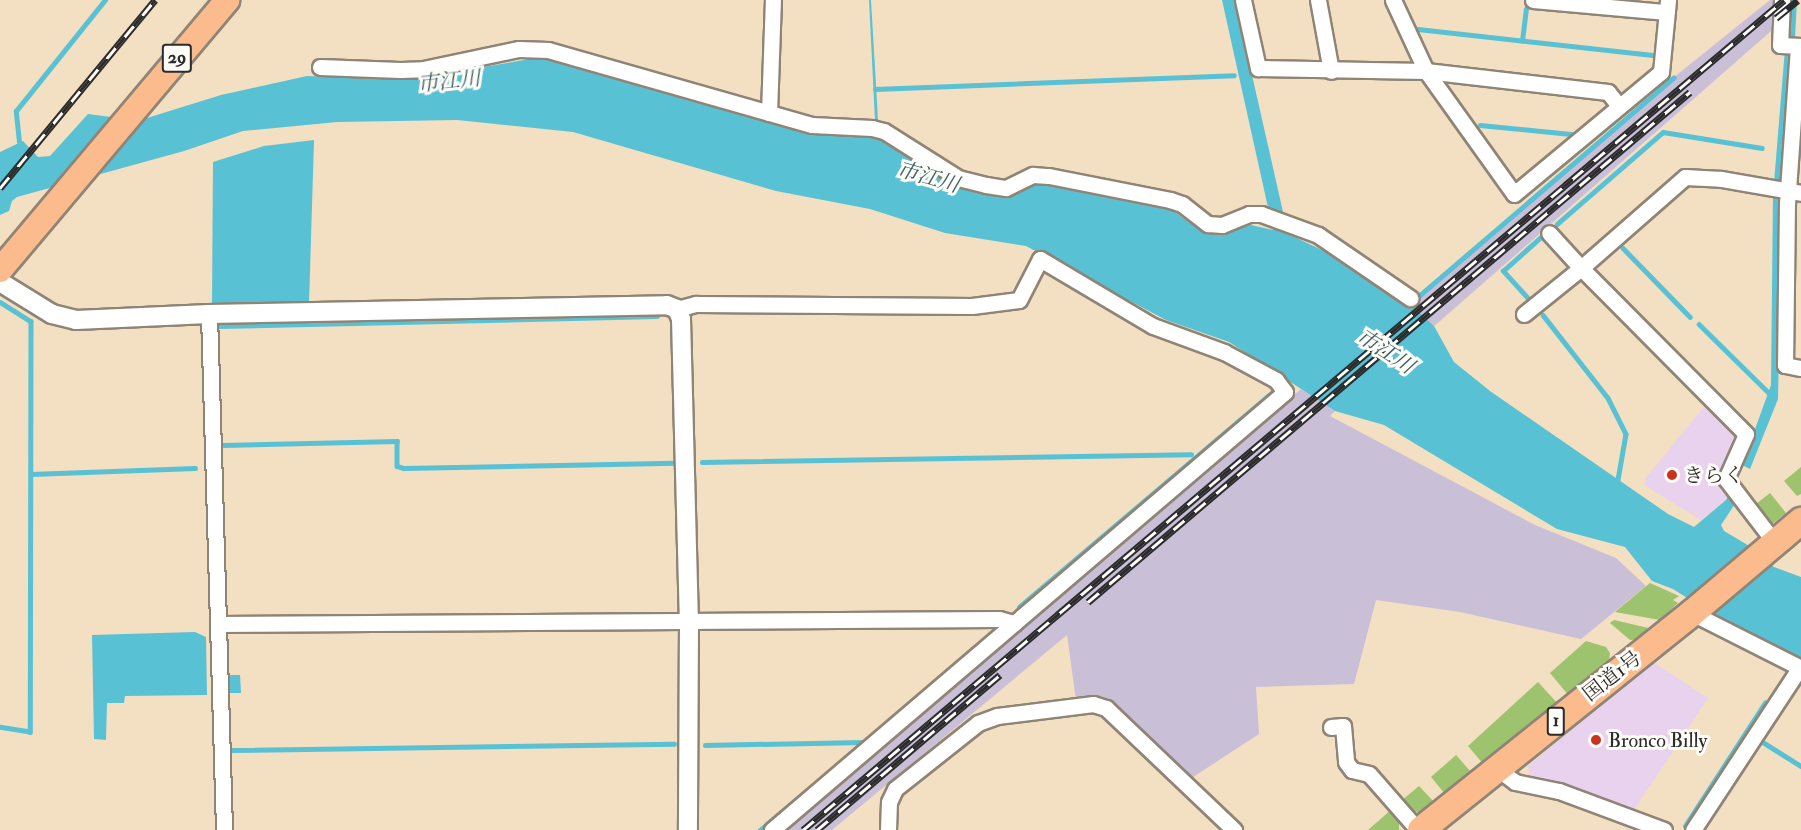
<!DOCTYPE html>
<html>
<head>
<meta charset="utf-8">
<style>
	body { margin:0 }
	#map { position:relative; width:1801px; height:830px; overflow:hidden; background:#f3dfc2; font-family:"IM FELL Double Pica","Noto Serif JP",serif }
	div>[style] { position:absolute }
	.built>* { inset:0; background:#e8d2ee }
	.industrial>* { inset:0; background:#c9bfd7 }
	.green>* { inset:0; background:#9dc36e }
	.water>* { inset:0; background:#58c1d4 }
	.stream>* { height:4.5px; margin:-2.25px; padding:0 2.25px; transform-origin:2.25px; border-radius:2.25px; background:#58c1d4 }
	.roads { filter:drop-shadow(2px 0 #8f8576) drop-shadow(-2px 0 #8f8576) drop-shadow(0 2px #8f8576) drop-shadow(0 -2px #8f8576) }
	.minor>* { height:15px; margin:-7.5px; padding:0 7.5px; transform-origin:7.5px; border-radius:7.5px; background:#fff }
	.tertiary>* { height:18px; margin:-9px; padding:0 9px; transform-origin:9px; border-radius:9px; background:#fff }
	.primary>* { height:24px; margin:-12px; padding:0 12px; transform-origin:12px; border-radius:12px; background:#fbbb8c }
	.trunk>* { height:26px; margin:-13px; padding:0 13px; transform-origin:13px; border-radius:13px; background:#fbbb8c }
	.rail>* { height:7px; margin-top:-3.5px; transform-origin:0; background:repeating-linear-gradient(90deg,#fdfcf7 0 14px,#2b2b2b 0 28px); box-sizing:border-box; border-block:2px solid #2b2b2b }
	.dots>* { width:16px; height:16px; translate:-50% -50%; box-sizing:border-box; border:3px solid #fdfcf7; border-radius:50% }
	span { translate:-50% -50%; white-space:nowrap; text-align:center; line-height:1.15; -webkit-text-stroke:6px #fdfcf7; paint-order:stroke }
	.shield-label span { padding:2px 4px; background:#fdfcf7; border:2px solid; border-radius:4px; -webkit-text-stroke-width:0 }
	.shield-label { font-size:18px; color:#2b2b2b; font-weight:700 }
	.poi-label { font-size:20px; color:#2b2b2b }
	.left { translate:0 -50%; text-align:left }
	.street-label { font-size:20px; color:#2b2b2b }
	.water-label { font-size:21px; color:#3b6066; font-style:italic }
</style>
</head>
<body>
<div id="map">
	<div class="built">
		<i style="clip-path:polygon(1707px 403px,1728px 425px,1735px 438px,1720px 481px,1730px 492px,1726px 500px,1701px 520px,1646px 486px,1645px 479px)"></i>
		<i style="clip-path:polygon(1653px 662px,1708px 698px,1634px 810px,1558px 782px,1530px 776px,1528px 766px)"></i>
	</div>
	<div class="industrial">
		<i style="clip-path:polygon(1770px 0,1789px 0,1787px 17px,1440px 321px,1434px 326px,1410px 304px,1673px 78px)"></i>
		<i style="clip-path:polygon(1301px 389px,1335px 411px,1330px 416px,1535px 525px,1616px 558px,1646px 586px,1581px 639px,1460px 612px,1376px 600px,1354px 684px,1256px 687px,1259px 734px,1190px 779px,1101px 696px,1076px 700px,1067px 635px,832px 830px,782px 830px)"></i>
	</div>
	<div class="green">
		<i style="clip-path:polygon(1801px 467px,1801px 494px,1797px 496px,1784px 481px)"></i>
		<i style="clip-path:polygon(1770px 493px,1786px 513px,1772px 524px,1756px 504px)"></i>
		<i style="clip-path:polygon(1650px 583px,1679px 596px,1673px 600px,1678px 603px,1660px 620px,1615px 612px)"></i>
		<i style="clip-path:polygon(1614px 620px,1653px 629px,1641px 639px,1630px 640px,1610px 623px)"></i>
		<i style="clip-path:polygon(1586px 641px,1606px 647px,1610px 653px,1609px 661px,1605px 668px,1569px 696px,1550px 673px)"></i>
		<i style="clip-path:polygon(1538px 682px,1559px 705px,1484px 765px,1468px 746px)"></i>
		<i style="clip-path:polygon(1456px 755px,1471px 772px,1445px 794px,1431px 777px)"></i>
		<i style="clip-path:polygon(1419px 786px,1434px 802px,1424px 811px,1417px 812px,1409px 810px,1401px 801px)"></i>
		<i style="clip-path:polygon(1392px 809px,1399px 817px,1399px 830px,1368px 830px)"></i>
	</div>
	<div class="water">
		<i style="clip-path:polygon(869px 0,871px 0,878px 120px,875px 120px)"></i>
		<i style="clip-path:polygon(1222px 0,1235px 0,1288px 234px,1341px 259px,1410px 304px,1434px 326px,1454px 362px,1490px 391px,1668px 514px,1694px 527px,1726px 500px,1730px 492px,1735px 504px,1721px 525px,1724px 531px,1746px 544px,1774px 567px,1801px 577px,1801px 658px,1722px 620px,1673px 589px,1652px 581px,1625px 547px,1557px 529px,1384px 425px,1335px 411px,1229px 342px,1166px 320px,1026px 246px,945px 233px,870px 209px,776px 191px,573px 132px,457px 120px,337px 122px,243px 131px,184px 151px,17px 197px,12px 201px,9px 211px,0 215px,0 152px,23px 141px,38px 157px,50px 156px,88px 114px,111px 117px,115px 128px,221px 95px,307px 76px,407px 80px,542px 57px,811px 135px,865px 136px,879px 139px,953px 182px,1029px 184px,1044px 182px,1172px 210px,1198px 229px,1217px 233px,1251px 225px,1273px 230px)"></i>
		<i style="clip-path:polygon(1789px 0,1797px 0,1795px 38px,1801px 37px,1801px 41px,1782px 197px,1778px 399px,1750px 469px,1742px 465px,1771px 385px,1773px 195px)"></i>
		<i style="clip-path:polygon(314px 140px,309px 304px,212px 305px,213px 162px,264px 146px)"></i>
		<i style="clip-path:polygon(195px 632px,206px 637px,207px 695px,125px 696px,124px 703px,107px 703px,106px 740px,94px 739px,92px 635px)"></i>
		<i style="clip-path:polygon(230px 675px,240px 675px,241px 693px,230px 693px)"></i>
	</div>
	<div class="stream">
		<i style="left:1418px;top:29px;width:238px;rotate:6.3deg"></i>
		<i style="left:1522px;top:41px;width:32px;rotate:-83deg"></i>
		<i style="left:875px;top:89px;width:359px;rotate:-2.2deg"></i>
		<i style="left:1480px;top:125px;width:91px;rotate:5.6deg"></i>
		<i style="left:19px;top:142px;width:31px;rotate:-96deg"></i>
		<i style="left:16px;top:111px;width:142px;rotate:-51.3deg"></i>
		<i style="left:1557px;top:224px;width:140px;rotate:-41deg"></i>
		<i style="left:1663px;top:132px;width:100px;rotate:9.2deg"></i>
		<i style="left:1623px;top:248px;width:96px;rotate:45.8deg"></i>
		<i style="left:1413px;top:301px;width:343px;rotate:-40.6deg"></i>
		<i style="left:0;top:302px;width:36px;rotate:32deg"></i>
		<i style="left:31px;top:321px;width:411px;rotate:90.1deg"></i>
		<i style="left:30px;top:732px;width:30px;rotate:-171deg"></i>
		<i style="left:1532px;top:303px;width:43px;rotate:-132.2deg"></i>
		<i style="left:1503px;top:271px;width:52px;rotate:-41.9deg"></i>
		<i style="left:1543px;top:315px;width:105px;rotate:51.9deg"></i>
		<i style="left:1608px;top:398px;width:40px;rotate:63.4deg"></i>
		<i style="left:1626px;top:434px;width:47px;rotate:99.9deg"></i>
		<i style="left:1699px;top:324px;width:98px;rotate:44.6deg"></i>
		<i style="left:218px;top:326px;width:439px;rotate:-1.3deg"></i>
		<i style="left:222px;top:445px;width:175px;rotate:-1.3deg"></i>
		<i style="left:397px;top:441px;width:25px;rotate:90deg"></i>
		<i style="left:397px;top:466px;width:7px;rotate:16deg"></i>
		<i style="left:404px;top:468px;width:271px;rotate:-1.1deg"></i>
		<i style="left:702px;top:462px;width:489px;rotate:-0.9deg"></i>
		<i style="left:31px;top:474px;width:164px;rotate:-2.1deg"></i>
		<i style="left:1019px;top:607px;width:336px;rotate:-40.3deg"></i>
		<i style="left:1761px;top:741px;width:47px;rotate:32deg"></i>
		<i style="left:705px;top:745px;width:159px;rotate:-1.1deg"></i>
		<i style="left:230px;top:750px;width:444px;rotate:-0.8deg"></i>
		<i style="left:1685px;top:826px;width:147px;rotate:-57deg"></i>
		<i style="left:760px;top:830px;width:57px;rotate:-40.1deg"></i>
	</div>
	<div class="roads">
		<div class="minor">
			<i style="left:1243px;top:0;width:70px;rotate:77.6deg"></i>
			<i style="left:1258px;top:68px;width:168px;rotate:1deg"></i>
			<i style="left:1426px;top:71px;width:183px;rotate:6.6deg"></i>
			<i style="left:1608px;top:92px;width:18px;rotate:52deg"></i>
			<i style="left:1318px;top:0;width:72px;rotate:79.6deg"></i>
			<i style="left:1393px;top:0;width:78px;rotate:65.1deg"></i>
			<i style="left:1426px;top:71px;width:151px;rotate:54.4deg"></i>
			<i style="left:1514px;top:194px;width:191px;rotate:-39.7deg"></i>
			<i style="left:1661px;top:72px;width:72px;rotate:-84.4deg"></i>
			<i style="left:1533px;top:0;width:134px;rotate:5.2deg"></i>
			<i style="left:1782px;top:0;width:45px;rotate:92.5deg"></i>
			<i style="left:1780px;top:45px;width:21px;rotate:3deg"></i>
			<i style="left:1798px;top:47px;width:156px;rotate:94deg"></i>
			<i style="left:1787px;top:203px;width:162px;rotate:90.7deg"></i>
			<i style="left:1785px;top:365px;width:16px;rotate:11deg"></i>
			<i style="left:320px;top:67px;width:80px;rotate:2.1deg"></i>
			<i style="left:400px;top:70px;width:23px;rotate:-2deg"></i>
			<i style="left:423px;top:69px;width:98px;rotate:-11.8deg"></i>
			<i style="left:519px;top:49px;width:29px;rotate:2deg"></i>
			<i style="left:548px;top:50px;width:274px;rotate:15.9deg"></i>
			<i style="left:812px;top:125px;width:60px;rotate:2.9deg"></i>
			<i style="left:872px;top:128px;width:12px;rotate:14deg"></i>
			<i style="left:884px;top:131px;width:88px;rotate:32.4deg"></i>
			<i style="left:958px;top:178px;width:29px;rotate:14deg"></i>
			<i style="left:986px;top:185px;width:20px;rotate:9deg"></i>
			<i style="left:1006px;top:188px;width:30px;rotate:-26deg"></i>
			<i style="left:1033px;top:175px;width:16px;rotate:4deg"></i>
			<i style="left:1049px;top:176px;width:123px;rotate:11.2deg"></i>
			<i style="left:1170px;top:200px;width:13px;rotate:18deg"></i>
			<i style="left:1182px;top:204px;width:33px;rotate:38deg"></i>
			<i style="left:1208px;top:224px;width:14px;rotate:4deg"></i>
			<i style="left:1222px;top:225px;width:29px;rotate:-22deg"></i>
			<i style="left:1249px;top:214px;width:12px"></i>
			<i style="left:1261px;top:214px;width:61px;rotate:20.2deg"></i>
			<i style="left:1318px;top:235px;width:112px;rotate:34.4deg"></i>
			<i style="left:769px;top:113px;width:113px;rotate:-88deg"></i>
			<i style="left:677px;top:309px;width:20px;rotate:-15deg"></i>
			<i style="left:696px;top:304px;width:276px;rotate:0.4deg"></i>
			<i style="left:972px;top:306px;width:47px;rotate:-7.3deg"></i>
			<i style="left:1019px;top:300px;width:46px;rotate:-62.9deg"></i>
			<i style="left:1040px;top:259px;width:131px;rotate:30.7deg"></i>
			<i style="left:1153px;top:326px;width:76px;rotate:20.1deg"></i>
			<i style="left:1224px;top:352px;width:59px;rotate:28.3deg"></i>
			<i style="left:1276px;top:380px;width:15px;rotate:53deg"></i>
			<i style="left:1285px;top:392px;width:675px;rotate:139.51deg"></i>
			<i style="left:209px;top:314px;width:516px;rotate:88.33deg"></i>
			<i style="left:1524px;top:314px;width:73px;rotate:-38.9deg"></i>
			<i style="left:1581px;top:268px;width:47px;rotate:-132.4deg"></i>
			<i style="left:1775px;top:543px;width:81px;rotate:-127.4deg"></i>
			<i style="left:1726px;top:479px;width:49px;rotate:-66deg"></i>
			<i style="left:1746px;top:434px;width:234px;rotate:-134.8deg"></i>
			<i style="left:1581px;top:268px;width:138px;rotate:-41.2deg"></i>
			<i style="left:1685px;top:177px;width:36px;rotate:3deg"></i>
			<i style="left:1721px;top:179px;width:81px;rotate:9.9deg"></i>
			<i style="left:1692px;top:613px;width:122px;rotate:26.8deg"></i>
			<i style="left:218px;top:624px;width:781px;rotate:-0.37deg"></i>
			<i style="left:999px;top:619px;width:16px;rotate:15deg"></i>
			<i style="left:1331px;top:727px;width:12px;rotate:-5deg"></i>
			<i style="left:1343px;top:726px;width:36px;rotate:85deg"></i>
			<i style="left:1346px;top:762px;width:10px;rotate:53deg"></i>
			<i style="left:1352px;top:770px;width:17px;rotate:13deg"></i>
			<i style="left:1369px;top:774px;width:74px;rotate:48.8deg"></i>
			<i style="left:1496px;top:768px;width:24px;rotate:36deg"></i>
			<i style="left:1515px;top:782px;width:45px;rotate:11.6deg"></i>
			<i style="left:1559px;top:791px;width:112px;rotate:20.4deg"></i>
			<i style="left:888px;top:830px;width:28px;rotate:-88deg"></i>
			<i style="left:889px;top:802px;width:14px;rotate:-65deg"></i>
			<i style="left:895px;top:789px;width:106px;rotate:-38.5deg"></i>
			<i style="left:978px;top:723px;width:20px;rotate:-20deg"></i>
			<i style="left:997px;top:716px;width:97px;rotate:-7.1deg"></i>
			<i style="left:1093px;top:704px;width:14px;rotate:17deg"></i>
			<i style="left:1106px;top:708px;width:177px;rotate:43.6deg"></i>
			<i style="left:1693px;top:830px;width:195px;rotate:-56.7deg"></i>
		</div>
		<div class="tertiary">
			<i style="left:0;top:282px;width:61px;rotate:31.6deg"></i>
			<i style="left:52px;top:314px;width:25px;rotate:14deg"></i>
			<i style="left:76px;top:320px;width:133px;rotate:-2.6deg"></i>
			<i style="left:209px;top:314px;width:458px;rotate:-1.1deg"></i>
			<i style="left:667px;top:305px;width:11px;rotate:22deg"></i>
			<i style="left:677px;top:309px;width:11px;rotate:68deg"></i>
			<i style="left:681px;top:319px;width:303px;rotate:88.5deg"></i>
			<i style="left:689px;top:622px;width:208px;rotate:90.3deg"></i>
		</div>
		<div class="primary">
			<i style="left:0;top:270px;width:353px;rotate:-49.9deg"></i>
		</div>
		<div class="trunk">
			<i style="left:1421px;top:830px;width:347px;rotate:-38.7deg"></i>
			<i style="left:1692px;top:613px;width:143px;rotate:-40.2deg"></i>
		</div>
	</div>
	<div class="rail">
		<i style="left:1776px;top:18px;width:28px;rotate:-39deg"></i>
		<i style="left:0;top:188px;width:244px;rotate:-50.5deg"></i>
		<i style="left:1088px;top:602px;width:789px;rotate:-40.27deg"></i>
		<i style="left:803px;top:830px;width:1285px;rotate:-40.23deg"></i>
		<i style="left:817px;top:830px;width:240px;rotate:-40.3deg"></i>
	</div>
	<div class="dots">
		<i style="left:1672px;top:475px;background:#c8321e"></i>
		<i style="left:1596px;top:740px;background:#c8321e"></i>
	</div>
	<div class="shield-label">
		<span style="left:177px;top:58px">29</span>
		<span style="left:1556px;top:721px">1</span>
	</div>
	<div class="poi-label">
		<span class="left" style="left:1684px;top:475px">きらく</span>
		<span class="left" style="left:1608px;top:740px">Bronco Billy</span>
	</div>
	<div class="street-label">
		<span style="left:1612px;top:676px;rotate:-38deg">国道1号</span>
	</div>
	<div class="water-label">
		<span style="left:449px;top:82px;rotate:-6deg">市江川</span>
		<span style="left:928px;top:178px;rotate:16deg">市江川</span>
		<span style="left:1385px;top:352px;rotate:33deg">市江川</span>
	</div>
</div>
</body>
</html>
